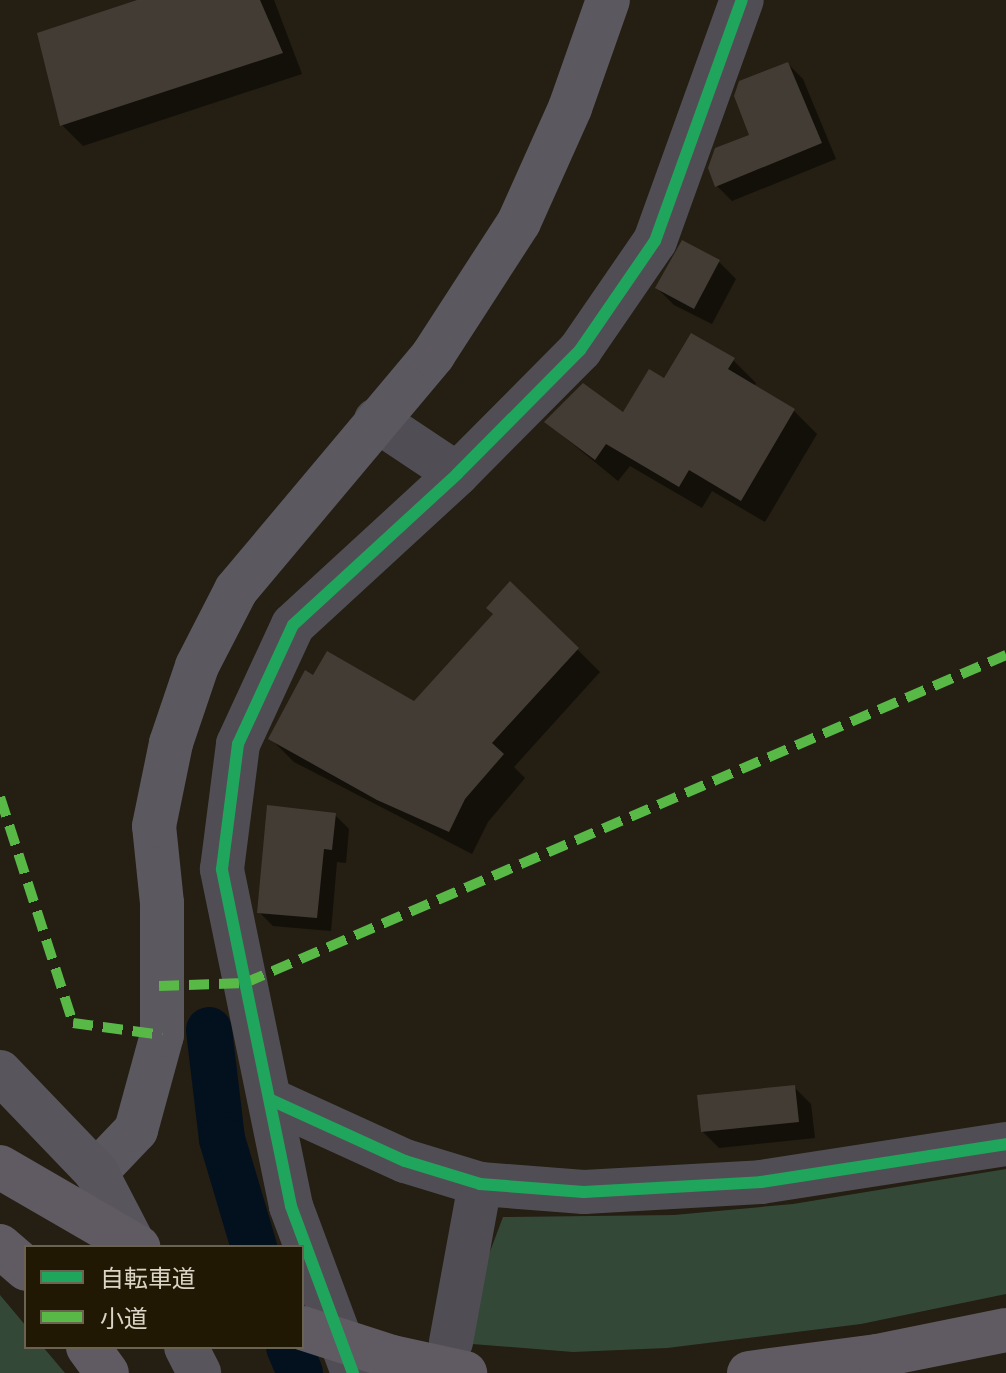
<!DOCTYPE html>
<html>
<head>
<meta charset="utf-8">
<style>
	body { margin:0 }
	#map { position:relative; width:1006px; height:1373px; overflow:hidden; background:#241e13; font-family:"Titillium Web","Noto Sans JP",sans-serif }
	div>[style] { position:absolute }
	.forest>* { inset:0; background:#344838 }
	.shadow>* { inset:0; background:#0007 }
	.canal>* { height:46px; margin:-23px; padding:0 23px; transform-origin:23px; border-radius:23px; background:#03111e }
	.building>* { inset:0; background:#433c35 }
	.street>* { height:44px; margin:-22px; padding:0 22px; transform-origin:22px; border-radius:22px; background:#504e54 }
	.secondary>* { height:44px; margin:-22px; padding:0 22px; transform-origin:22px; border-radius:22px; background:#5b5860 }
	.primary>* { height:44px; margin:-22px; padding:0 22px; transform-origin:22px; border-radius:22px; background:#59555c }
	.highway>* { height:44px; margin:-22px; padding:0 22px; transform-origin:22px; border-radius:22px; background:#605a63 }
	.quiet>* { height:10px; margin-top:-5px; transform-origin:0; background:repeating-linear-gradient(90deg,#58b947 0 20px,transparent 0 30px) }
	.cycleway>* { height:12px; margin:-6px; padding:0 6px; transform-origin:6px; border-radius:6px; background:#20a55d }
	span { translate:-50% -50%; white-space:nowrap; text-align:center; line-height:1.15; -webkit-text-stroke:6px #211804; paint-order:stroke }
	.legend { position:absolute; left:24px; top:1245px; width:280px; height:104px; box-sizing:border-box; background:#211804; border:2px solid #6b6352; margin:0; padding:10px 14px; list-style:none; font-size:24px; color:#dad4c7 }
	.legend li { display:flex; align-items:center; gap:16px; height:40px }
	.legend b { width:40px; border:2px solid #6b6352 }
</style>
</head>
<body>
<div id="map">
	<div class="forest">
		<i style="clip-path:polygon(1006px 1169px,1006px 1294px,861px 1324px,667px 1348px,573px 1352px,472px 1344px,483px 1270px,503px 1217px,674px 1215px,793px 1204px)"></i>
		<i style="clip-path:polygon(0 1295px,26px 1326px,26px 1347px,43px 1347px,65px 1373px,0 1373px)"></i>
	</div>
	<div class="shadow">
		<i style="clip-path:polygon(143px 0,274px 0,302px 74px,83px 146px,62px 125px,40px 35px)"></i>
		<i style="clip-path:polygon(788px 64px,803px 79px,836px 159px,732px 201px,717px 186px,752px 136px)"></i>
		<i style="clip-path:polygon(719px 262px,736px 279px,712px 324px,674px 305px,657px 288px)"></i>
		<i style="clip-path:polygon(733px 360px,756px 383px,754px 387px,794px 411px,817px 434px,765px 522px,712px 491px,702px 508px,630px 466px,618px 481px,546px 422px,624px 415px,665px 381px)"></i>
		<i style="clip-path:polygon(510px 583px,600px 672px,514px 767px,525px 778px,488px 822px,472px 854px,294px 762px,270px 738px,415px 703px,495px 615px)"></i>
		<i style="clip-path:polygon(335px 815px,349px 829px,346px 863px,337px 862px,331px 931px,273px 926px,259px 912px)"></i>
		<i style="clip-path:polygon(794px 1087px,811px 1104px,815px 1138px,719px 1148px,702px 1131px)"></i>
	</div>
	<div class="canal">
		<i style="left:209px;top:1030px;width:110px;rotate:83.2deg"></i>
		<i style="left:222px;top:1139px;width:113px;rotate:73.5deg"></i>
		<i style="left:289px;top:1347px;width:28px;rotate:67deg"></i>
	</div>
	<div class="building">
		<i style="clip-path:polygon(137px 0,260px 0,283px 53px,60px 126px,37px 33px)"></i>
		<i style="clip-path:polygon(788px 62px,822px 143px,715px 187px,708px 168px,715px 148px,749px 135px,734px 96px,739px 81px)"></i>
		<i style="clip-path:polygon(682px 240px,720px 260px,694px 309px,655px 288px)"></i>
		<i style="clip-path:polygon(691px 333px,735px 358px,728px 369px,795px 409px,741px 501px,689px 470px,679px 487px,606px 444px,595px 460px,544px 422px,583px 383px,623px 412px,649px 369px,664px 378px)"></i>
		<i style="clip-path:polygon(510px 581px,579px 648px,492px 743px,504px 754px,465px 799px,449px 832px,377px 800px,268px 739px,305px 670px,313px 675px,327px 651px,414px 701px,493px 614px,486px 608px)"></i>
		<i style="clip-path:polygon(267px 805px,336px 813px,332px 850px,324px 849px,317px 918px,257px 913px)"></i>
		<i style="clip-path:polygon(795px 1085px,799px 1122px,701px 1132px,697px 1095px)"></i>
	</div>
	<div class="street">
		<i style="left:376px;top:420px;width:97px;rotate:33.7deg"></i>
		<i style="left:271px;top:1100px;width:147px;rotate:24.5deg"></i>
		<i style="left:405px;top:1161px;width:78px;rotate:17deg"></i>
		<i style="left:480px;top:1184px;width:104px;rotate:4.4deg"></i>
		<i style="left:584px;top:1192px;width:177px;rotate:-3.2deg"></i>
		<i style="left:761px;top:1182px;width:248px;rotate:-8.8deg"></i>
		<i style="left:451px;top:1342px;width:161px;rotate:-79.6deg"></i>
		<i style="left:353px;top:1373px;width:178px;rotate:-110.4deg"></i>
		<i style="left:291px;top:1206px;width:344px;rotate:-101.6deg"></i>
		<i style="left:222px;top:869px;width:126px;rotate:-82.7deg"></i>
		<i style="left:238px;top:744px;width:131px;rotate:-65.2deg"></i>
		<i style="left:293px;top:625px;width:223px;rotate:-42.6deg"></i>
		<i style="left:457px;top:474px;width:175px;rotate:-45.2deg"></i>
		<i style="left:580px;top:350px;width:132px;rotate:-55.5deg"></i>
		<i style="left:655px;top:241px;width:256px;rotate:-70.2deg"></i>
	</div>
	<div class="secondary">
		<i style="left:96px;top:1172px;width:58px;rotate:-46.4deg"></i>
		<i style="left:136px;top:1130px;width:98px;rotate:-74.7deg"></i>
		<i style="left:162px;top:1035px;width:132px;rotate:-90deg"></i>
		<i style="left:162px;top:903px;width:77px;rotate:-95.9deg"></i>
		<i style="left:154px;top:826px;width:85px;rotate:-78.4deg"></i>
		<i style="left:171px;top:743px;width:81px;rotate:-71.3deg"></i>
		<i style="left:197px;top:666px;width:85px;rotate:-62.8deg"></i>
		<i style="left:236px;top:590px;width:307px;rotate:-50deg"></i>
		<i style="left:433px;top:355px;width:158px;rotate:-57.1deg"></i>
		<i style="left:519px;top:222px;width:125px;rotate:-65.9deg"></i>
		<i style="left:570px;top:108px;width:114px;rotate:-70.6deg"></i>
	</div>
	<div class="primary">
		<i style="left:0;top:1072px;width:139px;rotate:46.2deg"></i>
		<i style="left:96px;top:1172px;width:85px;rotate:62.5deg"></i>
		<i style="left:186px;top:1347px;width:29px;rotate:63deg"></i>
	</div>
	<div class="highway">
		<i style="left:0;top:1167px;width:160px;rotate:30.1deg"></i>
		<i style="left:0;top:1246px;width:35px;rotate:41deg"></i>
		<i style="left:302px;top:1328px;width:95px;rotate:17.9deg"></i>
		<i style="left:392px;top:1357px;width:75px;rotate:12.4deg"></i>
		<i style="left:88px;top:1347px;width:32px;rotate:54deg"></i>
		<i style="left:749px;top:1373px;width:129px;rotate:-7.6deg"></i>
		<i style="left:877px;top:1356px;width:132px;rotate:-11.4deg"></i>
	</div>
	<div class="quiet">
		<i style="left:0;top:797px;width:237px;rotate:72.1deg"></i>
		<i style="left:73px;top:1023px;width:90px;rotate:7.7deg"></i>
		<i style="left:159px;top:986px;width:86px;rotate:-2deg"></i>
		<i style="left:245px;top:983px;width:829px;rotate:-23.32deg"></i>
	</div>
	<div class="cycleway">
		<i style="left:271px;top:1100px;width:147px;rotate:24.5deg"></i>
		<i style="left:405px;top:1161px;width:78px;rotate:17deg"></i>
		<i style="left:480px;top:1184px;width:104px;rotate:4.4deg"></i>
		<i style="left:584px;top:1192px;width:177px;rotate:-3.2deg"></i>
		<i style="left:761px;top:1182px;width:248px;rotate:-8.8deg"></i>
		<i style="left:353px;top:1373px;width:178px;rotate:-110.4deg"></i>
		<i style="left:291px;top:1206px;width:344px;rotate:-101.6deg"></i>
		<i style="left:222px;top:869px;width:126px;rotate:-82.7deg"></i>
		<i style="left:238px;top:744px;width:131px;rotate:-65.2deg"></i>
		<i style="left:293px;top:625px;width:223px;rotate:-42.6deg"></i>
		<i style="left:457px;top:474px;width:175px;rotate:-45.2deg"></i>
		<i style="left:580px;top:350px;width:132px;rotate:-55.5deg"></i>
		<i style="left:655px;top:241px;width:256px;rotate:-70.2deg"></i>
	</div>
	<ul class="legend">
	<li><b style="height:10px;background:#20a55d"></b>自転車道</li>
	<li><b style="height:10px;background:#58b947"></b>小道</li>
	</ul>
</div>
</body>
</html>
